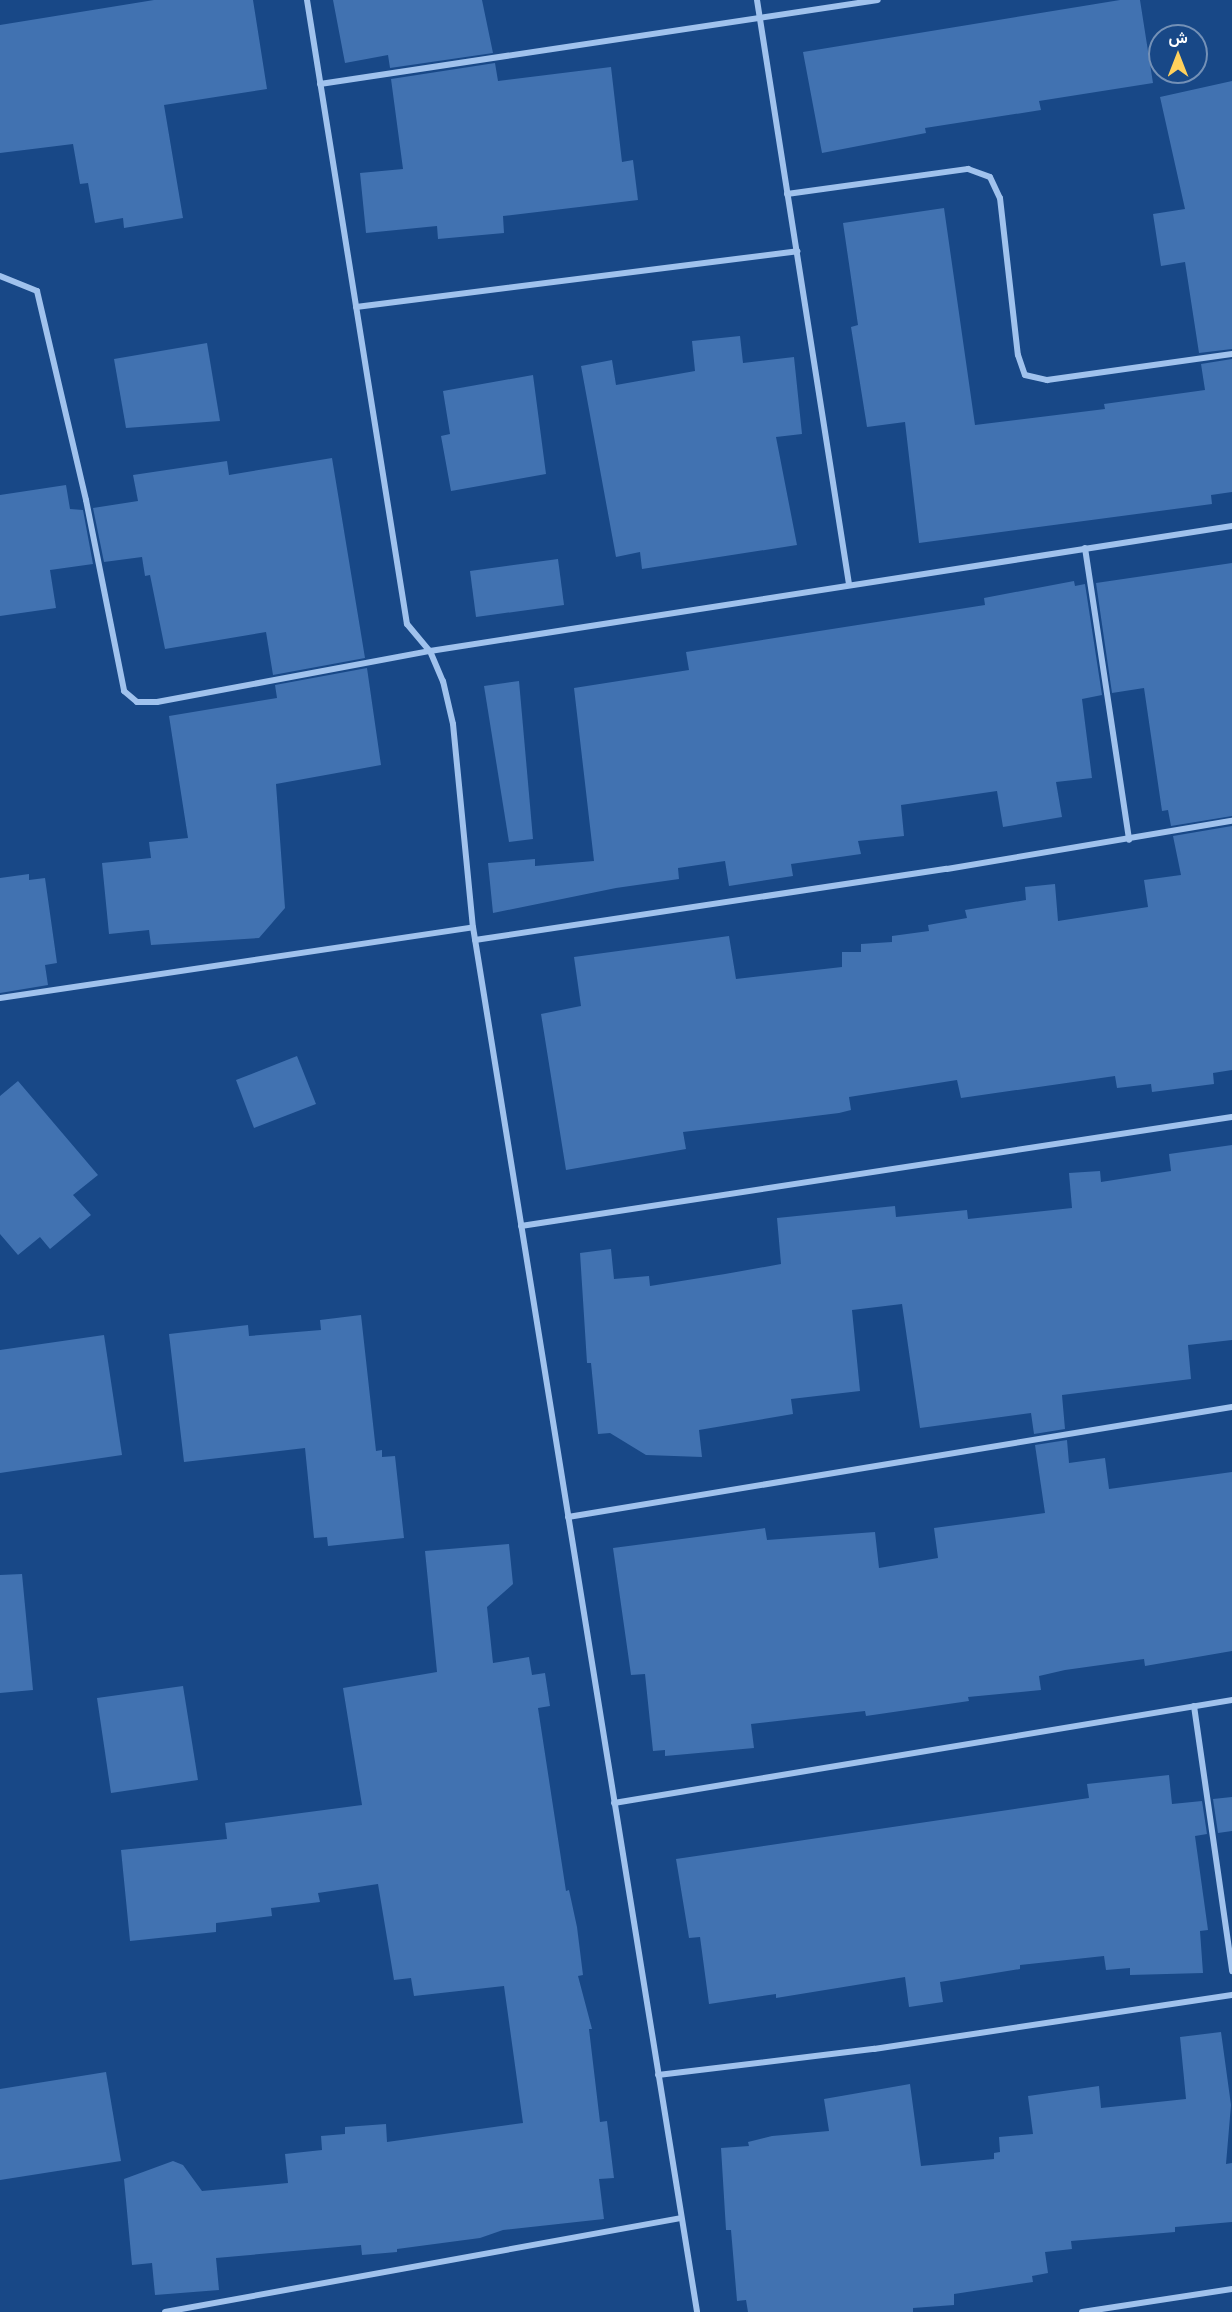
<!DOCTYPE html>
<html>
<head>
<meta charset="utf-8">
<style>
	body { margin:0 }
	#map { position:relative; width:1232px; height:2312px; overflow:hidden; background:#184887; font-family:Helvetica,Vazirmatn,sans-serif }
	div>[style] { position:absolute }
	.building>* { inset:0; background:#4172b1 }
	.minor>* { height:6px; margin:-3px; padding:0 3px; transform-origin:3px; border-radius:3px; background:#a0c2ed }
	span { translate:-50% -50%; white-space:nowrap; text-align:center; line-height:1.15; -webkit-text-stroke:4.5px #184887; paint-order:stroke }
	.north { position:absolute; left:1148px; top:24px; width:60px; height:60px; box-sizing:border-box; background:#184887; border:2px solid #7491b7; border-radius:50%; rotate:0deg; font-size:16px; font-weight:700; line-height:24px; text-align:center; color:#fff }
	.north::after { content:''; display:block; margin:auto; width:21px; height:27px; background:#ffd15c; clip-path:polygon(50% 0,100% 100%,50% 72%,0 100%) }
</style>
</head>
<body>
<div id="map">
	<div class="building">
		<i style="clip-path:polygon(154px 0,253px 0,267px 89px,164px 105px,183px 218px,124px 228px,123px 218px,95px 223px,88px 183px,80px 184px,73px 144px,0 153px,0 25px)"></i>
		<i style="clip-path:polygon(333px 0,482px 0,493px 53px,390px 68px,388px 55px,345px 63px)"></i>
		<i style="clip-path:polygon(1120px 0,1140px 0,1153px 83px,1039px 101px,1041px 110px,925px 128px,926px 133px,822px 153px,803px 52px)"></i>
		<i style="clip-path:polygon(495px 63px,498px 81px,611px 67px,622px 162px,633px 160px,638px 200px,503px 216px,504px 233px,438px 239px,437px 226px,366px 233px,360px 173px,403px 169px,391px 79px)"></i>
		<i style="clip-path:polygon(1232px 81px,1232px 349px,1199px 353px,1185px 262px,1161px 266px,1153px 214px,1185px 209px,1160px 97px)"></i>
		<i style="clip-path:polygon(944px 208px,975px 425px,1105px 409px,1104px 404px,1205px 390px,1201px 364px,1232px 359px,1232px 492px,1211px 495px,1212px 504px,919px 543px,905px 422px,867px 427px,851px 327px,858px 325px,843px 223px)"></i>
		<i style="clip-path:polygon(740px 336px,743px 363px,794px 357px,802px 434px,776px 437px,797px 545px,642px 569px,640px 552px,616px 557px,581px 366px,612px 360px,616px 385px,695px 371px,692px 341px)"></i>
		<i style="clip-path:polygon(207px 343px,220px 421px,126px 428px,114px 359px)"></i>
		<i style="clip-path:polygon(533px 375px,546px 474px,451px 491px,441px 436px,450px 434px,443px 391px)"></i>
		<i style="clip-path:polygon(332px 458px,365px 658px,273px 675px,266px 632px,165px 649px,150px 575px,145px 576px,142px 557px,104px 562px,93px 508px,138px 501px,133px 475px,227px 461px,229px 475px)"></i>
		<i style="clip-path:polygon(66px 485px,70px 509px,83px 510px,93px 564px,50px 570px,56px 608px,0 616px,0 495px)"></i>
		<i style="clip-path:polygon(558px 559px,564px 605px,476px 617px,470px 571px)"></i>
		<i style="clip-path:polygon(1232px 563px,1232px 816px,1171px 826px,1168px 810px,1162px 811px,1144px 688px,1112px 693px,1096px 583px)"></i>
		<i style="clip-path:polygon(1074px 581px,1075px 586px,1085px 584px,1102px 695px,1082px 699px,1092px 778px,1056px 782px,1062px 817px,1003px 827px,997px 791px,901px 805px,904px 836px,858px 841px,861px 854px,791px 864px,793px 876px,729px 886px,725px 861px,678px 868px,679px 879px,616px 888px,493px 913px,488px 863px,535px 859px,535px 866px,594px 861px,574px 688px,689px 670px,686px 652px,985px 605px,984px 598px)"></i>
		<i style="clip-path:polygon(367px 668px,381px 765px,276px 784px,285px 908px,259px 938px,151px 945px,149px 930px,109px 934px,102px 863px,151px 858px,149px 842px,188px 838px,169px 716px,277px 698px,275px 685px)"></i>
		<i style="clip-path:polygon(519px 681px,533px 839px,509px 842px,484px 686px)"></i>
		<i style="clip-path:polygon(1232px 826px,1232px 1070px,1213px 1073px,1214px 1084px,1152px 1092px,1151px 1084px,1117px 1088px,1115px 1076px,961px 1098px,957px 1080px,849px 1097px,851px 1110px,839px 1113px,683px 1132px,686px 1149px,566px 1170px,541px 1014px,581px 1006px,574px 957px,729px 936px,736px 979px,842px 967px,842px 952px,861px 952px,861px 944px,892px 942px,892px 936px,929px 931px,928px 925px,967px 918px,965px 910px,1026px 900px,1025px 887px,1055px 884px,1058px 921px,1148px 907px,1144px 880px,1181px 875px,1173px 836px)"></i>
		<i style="clip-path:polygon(29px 874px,29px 880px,45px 878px,57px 963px,45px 965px,48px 985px,0 993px,0 878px)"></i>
		<i style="clip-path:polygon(297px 1056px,316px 1104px,254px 1128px,236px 1080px)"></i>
		<i style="clip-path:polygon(18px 1081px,98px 1175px,73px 1195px,91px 1215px,50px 1249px,40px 1237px,18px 1255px,0 1234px,0 1096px)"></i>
		<i style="clip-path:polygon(1232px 1145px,1232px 1340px,1188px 1345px,1191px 1379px,1062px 1395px,1065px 1429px,1034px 1434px,1031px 1413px,920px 1428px,902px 1304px,852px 1310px,860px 1391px,791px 1399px,793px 1414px,699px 1430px,702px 1457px,646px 1455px,610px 1433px,598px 1434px,591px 1363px,587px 1363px,580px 1253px,611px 1249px,614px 1279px,649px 1276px,650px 1286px,725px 1274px,781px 1264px,777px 1218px,895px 1206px,896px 1217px,967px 1210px,968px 1219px,1072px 1208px,1069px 1173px,1100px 1171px,1101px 1182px,1171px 1171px,1169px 1154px)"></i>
		<i style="clip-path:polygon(361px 1315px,376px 1451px,382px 1450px,382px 1457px,395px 1456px,404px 1538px,328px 1546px,327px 1537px,314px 1538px,305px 1448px,184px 1462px,169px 1334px,248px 1325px,249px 1336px,321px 1330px,320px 1320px)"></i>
		<i style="clip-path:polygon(104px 1335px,122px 1455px,0 1473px,0 1350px)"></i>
		<i style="clip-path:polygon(1067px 1440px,1069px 1463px,1105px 1458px,1109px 1489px,1232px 1472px,1232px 1651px,1145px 1666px,1144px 1659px,1065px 1670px,1039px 1676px,1041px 1690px,968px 1697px,969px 1701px,866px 1716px,865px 1711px,751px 1724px,754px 1748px,665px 1756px,665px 1750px,653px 1751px,645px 1674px,631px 1675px,613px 1548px,765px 1528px,767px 1540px,875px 1532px,879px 1568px,938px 1558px,934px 1528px,1045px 1513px,1035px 1445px)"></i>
		<i style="clip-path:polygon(509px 1544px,513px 1584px,487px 1607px,493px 1663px,529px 1657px,532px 1675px,545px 1673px,550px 1706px,538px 1708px,566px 1891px,569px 1890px,577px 1927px,583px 1975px,578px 1976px,592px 2029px,589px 2029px,600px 2122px,607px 2121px,614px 2178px,599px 2179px,604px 2219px,503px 2230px,480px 2238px,397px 2249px,397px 2252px,362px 2255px,361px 2245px,216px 2258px,219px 2290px,155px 2295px,152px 2263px,132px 2265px,124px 2179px,173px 2161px,183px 2165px,202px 2191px,288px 2183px,285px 2154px,322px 2150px,321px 2136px,345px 2134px,345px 2127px,386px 2124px,387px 2142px,523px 2123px,504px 1986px,414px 1996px,411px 1978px,394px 1980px,378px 1884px,318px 1893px,320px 1902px,271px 1908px,272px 1916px,216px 1923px,216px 1932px,130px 1941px,121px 1850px,227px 1839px,225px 1823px,362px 1805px,343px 1688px,437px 1672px,425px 1551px)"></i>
		<i style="clip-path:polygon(22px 1574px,33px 1690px,0 1693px,0 1575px)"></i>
		<i style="clip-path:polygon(183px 1686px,198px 1780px,111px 1793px,97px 1698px)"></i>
		<i style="clip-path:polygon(1169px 1775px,1172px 1804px,1202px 1801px,1207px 1834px,1195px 1836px,1208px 1930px,1200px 1931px,1203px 1973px,1130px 1975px,1130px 1968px,1106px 1970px,1104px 1956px,1020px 1965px,1020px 1969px,940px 1982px,943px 2002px,909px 2007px,905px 1977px,776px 1998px,776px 1994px,709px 2004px,700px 1937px,689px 1938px,676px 1859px,1089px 1798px,1087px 1784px)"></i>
		<i style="clip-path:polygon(1232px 1797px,1232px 1831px,1218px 1833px,1213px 1799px)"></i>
		<i style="clip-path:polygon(1221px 2032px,1231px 2105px,1226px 2164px,1232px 2163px,1232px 2222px,1175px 2227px,1175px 2232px,1071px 2241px,1072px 2249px,1045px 2252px,1048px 2273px,1032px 2276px,1033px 2282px,954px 2294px,954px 2305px,913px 2308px,913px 2312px,748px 2312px,746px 2300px,737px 2301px,731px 2230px,726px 2230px,721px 2148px,749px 2146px,748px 2142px,772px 2136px,829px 2131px,824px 2099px,910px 2084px,921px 2166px,994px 2159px,994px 2153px,1000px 2152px,999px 2137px,1033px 2134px,1028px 2096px,1099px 2086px,1101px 2108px,1186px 2099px,1180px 2037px)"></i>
		<i style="clip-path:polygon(106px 2072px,121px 2161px,0 2180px,0 2089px)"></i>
	</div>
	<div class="minor">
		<i style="left:307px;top:0;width:632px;rotate:80.9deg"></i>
		<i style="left:407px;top:624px;width:35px;rotate:50deg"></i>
		<i style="left:430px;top:651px;width:33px;rotate:67deg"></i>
		<i style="left:443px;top:681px;width:44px;rotate:76.9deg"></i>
		<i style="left:453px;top:724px;width:204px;rotate:84.4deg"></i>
		<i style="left:473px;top:927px;width:1403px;rotate:80.81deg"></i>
		<i style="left:757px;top:0;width:591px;rotate:81.05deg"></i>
		<i style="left:320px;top:84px;width:564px;rotate:-8.56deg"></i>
		<i style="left:787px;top:194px;width:183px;rotate:-7.9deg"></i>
		<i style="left:968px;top:169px;width:23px;rotate:20deg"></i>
		<i style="left:990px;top:177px;width:23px;rotate:65deg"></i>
		<i style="left:1000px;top:198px;width:158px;rotate:83.5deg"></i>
		<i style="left:1018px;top:355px;width:21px;rotate:71deg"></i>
		<i style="left:1025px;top:375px;width:23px;rotate:13deg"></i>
		<i style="left:1047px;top:380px;width:187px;rotate:-8deg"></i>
		<i style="left:0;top:276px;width:40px;rotate:22deg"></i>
		<i style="left:37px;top:291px;width:215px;rotate:76.8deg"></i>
		<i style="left:86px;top:500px;width:195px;rotate:78.7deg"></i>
		<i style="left:124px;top:691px;width:17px;rotate:40deg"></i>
		<i style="left:137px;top:702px;width:20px"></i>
		<i style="left:157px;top:702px;width:278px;rotate:-10.6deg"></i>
		<i style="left:430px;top:651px;width:812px;rotate:-8.86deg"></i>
		<i style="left:356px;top:307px;width:445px;rotate:-7.2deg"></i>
		<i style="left:1085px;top:548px;width:295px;rotate:81.4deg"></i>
		<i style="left:475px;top:940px;width:477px;rotate:-8.6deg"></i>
		<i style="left:947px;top:869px;width:289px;rotate:-9.6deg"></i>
		<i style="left:0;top:998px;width:478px;rotate:-8.5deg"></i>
		<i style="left:521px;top:1226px;width:719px;rotate:-8.72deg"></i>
		<i style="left:568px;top:1517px;width:673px;rotate:-9.41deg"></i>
		<i style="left:1194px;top:1706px;width:268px;rotate:81.8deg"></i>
		<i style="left:614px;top:1803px;width:627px;rotate:-9.46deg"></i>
		<i style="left:658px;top:2075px;width:218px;rotate:-6.9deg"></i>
		<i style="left:874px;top:2049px;width:362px;rotate:-8.6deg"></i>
		<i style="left:165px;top:2312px;width:524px;rotate:-10.32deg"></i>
		<i style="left:1082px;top:2312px;width:152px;rotate:-8.7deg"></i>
	</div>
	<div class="north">ش</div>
</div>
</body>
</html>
